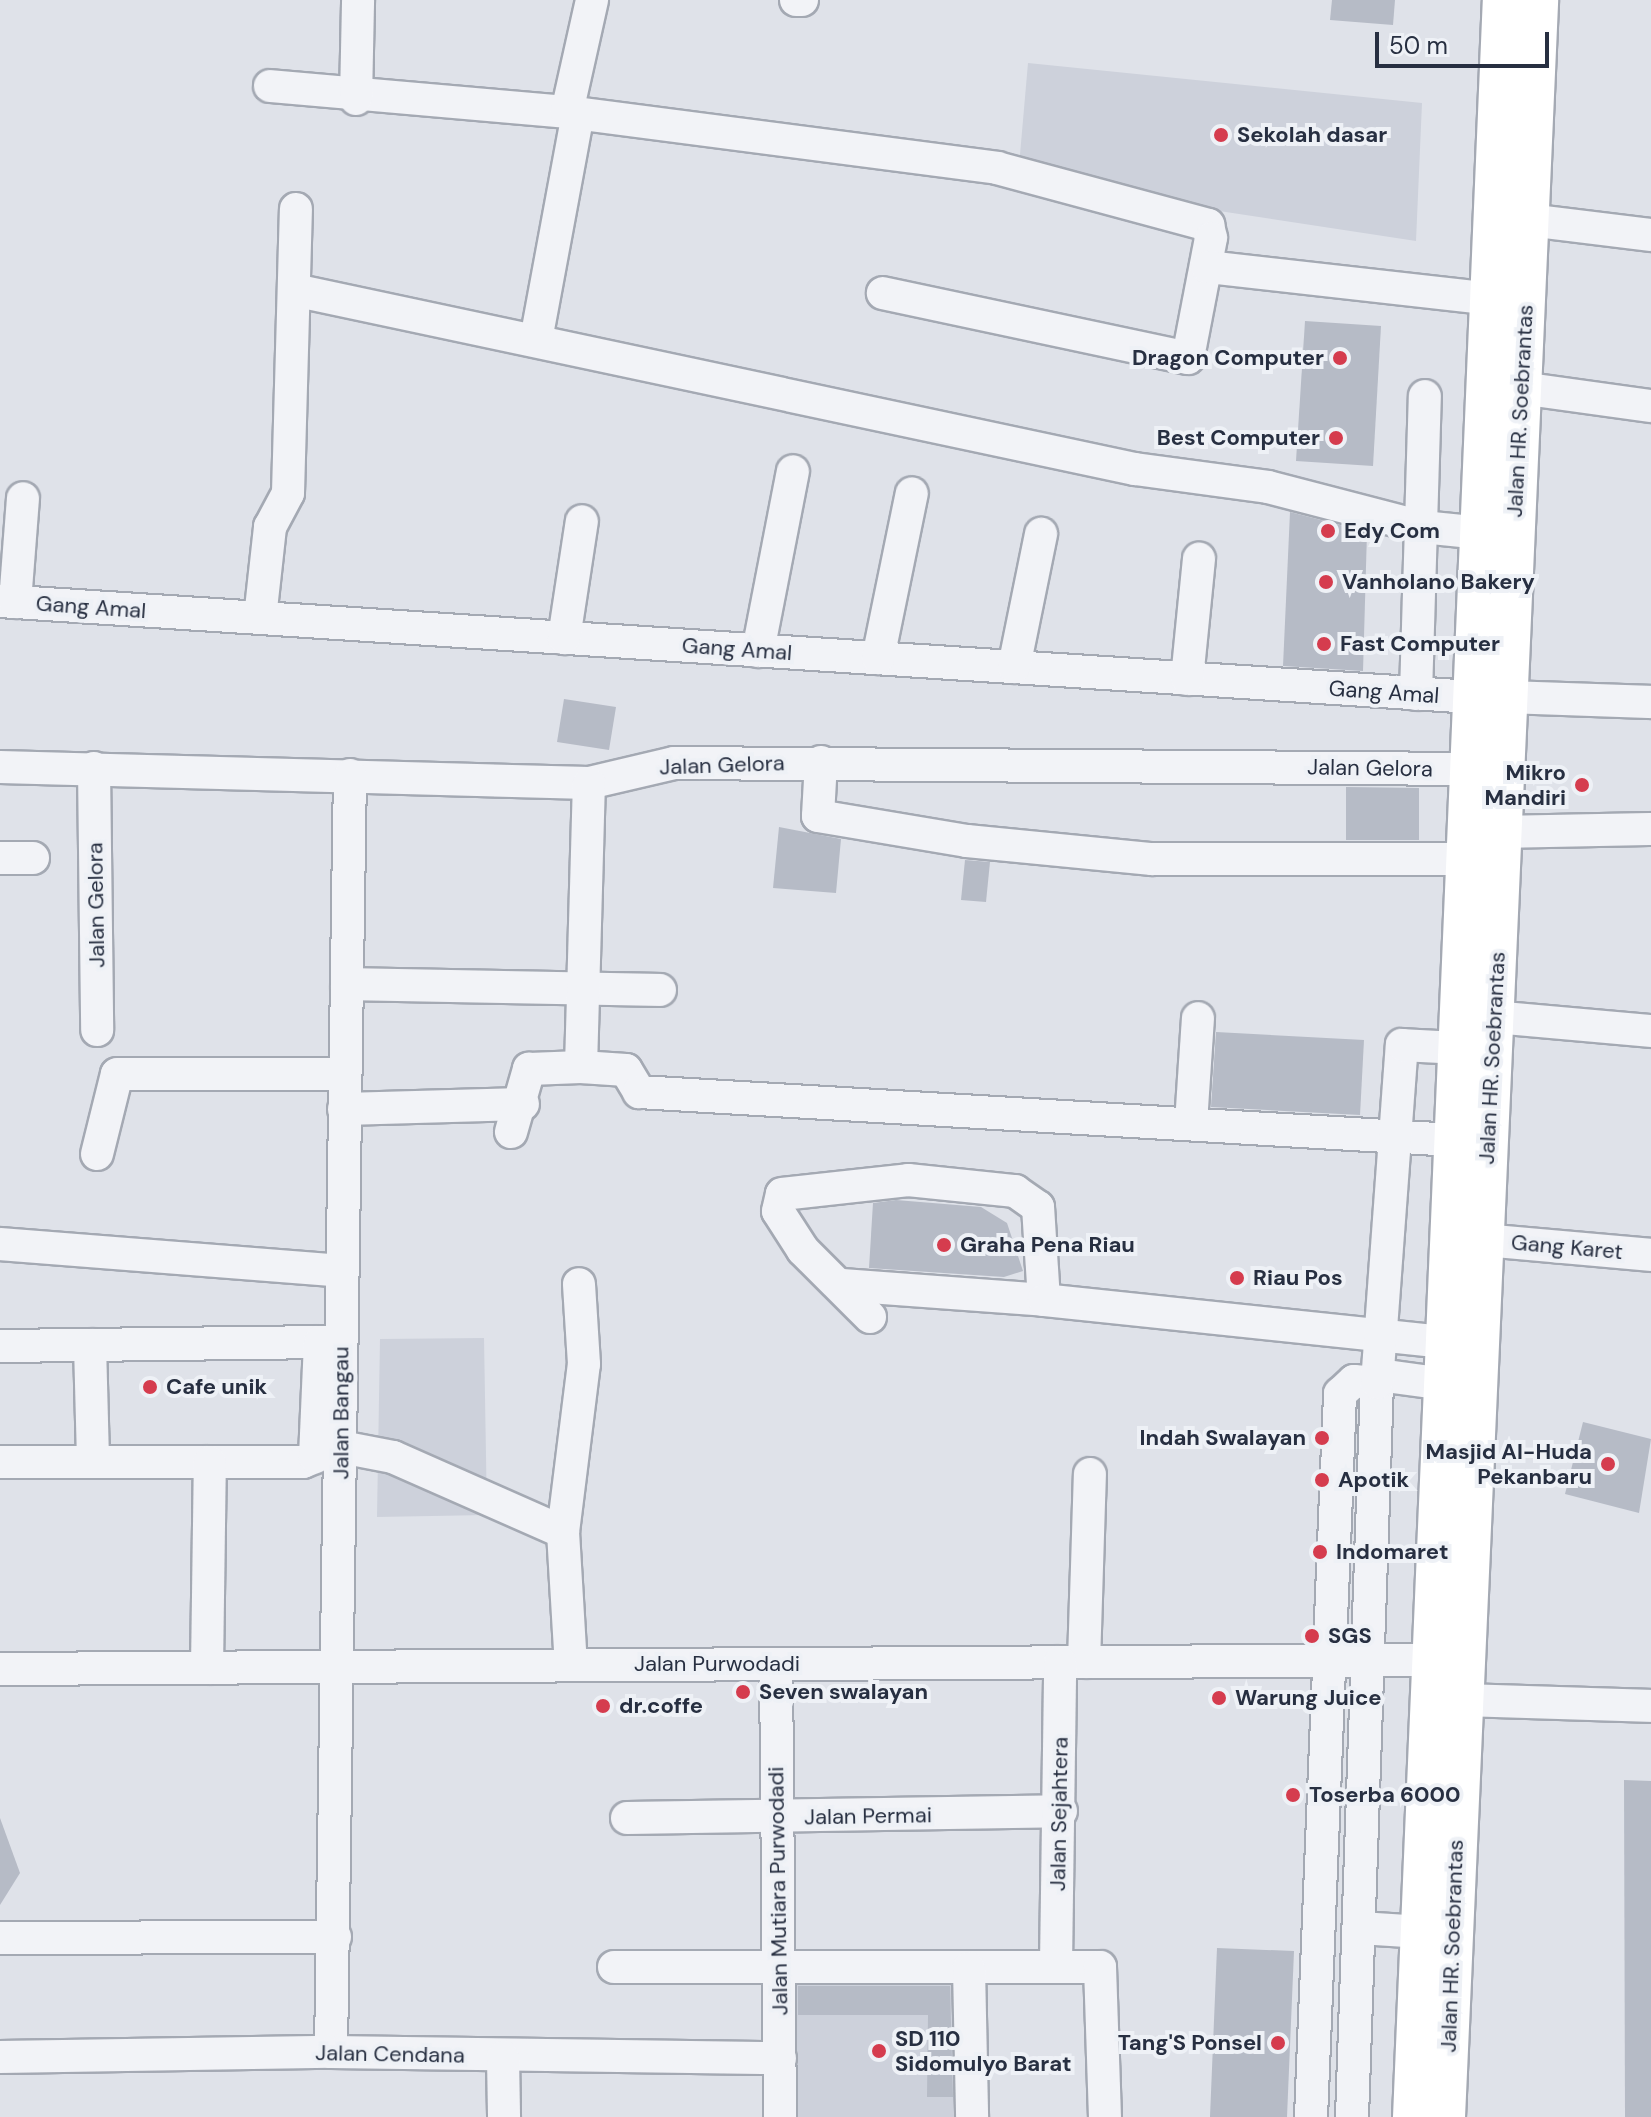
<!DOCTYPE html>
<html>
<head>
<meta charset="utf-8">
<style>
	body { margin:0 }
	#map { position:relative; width:1651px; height:2117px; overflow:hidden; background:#dfe2e9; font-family:"DM Sans",sans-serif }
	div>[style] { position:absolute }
	.built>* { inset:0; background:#cdd1db }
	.building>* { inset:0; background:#b6bbc6 }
	.roads { filter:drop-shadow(2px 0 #a4a9b3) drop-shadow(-2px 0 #a4a9b3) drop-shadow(0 2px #a4a9b3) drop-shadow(0 -2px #a4a9b3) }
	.minor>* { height:32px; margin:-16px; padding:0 16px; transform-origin:16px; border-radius:16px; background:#f2f3f7 }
	.major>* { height:40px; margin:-20px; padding:0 20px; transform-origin:20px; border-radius:20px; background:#fff }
	.dots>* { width:22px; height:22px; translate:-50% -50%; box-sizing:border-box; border:4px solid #eef1f6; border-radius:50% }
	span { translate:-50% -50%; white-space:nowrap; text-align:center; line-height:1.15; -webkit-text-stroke:8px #eef1f6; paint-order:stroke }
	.poi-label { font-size:22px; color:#272f41; font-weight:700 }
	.left { translate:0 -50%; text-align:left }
	.right { translate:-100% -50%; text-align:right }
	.street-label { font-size:22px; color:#272f41 }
	.scale { position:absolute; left:1375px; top:32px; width:174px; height:36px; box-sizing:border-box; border:4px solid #272f41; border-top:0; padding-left:10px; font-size:24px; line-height:28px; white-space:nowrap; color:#272f41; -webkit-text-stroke:6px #eef1f6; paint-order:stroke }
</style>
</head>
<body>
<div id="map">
	<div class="built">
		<i style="clip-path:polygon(1028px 63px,1422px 103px,1416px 241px,1147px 200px,1019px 166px)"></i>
		<i style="clip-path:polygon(484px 1338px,487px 1515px,377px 1517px,380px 1339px)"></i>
		<i style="clip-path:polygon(962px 1982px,964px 2117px,797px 2117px,795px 1984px)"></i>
	</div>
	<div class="building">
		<i style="clip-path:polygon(1332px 0,1395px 0,1393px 25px,1330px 20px)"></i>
		<i style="clip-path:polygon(1305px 321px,1381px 326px,1373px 466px,1296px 461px)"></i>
		<i style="clip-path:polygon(1290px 512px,1367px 532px,1363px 671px,1283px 666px)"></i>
		<i style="clip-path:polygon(564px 699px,616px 707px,609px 750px,557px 742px)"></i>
		<i style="clip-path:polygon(1346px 787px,1419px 788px,1419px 840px,1346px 840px)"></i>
		<i style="clip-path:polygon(779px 827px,841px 839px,836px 893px,773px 888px)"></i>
		<i style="clip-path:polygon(965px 860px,990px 862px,986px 902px,961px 900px)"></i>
		<i style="clip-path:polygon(1216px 1032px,1364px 1040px,1360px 1115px,1211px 1107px)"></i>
		<i style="clip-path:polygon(896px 1200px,981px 1207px,1007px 1223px,1023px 1271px,1004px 1277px,869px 1268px,873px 1203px)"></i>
		<i style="clip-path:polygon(1583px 1422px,1651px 1439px,1639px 1513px,1565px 1494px)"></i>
		<i style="clip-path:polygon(1624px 1780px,1651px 1781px,1651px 2117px,1625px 2117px)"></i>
		<i style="clip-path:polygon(0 1818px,20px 1873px,0 1905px)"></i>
		<i style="clip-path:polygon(1217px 1948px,1294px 1951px,1287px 2117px,1210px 2117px)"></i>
		<i style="clip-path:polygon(798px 1986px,950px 1986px,953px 2097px,927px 2097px,928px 2015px,798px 2015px)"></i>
	</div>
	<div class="roads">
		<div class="minor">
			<i style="left:796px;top:0;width:6px"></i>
			<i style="left:270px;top:86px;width:298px;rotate:5deg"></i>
			<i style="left:567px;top:112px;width:434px;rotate:7.4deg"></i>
			<i style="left:997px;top:168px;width:219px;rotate:15.1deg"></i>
			<i style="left:1208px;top:225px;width:13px;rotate:77deg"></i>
			<i style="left:1211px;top:238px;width:122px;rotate:100.9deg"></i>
			<i style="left:1188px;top:358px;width:312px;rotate:-168deg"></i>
			<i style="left:356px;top:99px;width:99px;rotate:-88.8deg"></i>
			<i style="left:567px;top:112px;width:115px;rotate:-77.4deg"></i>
			<i style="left:1529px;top:220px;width:123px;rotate:7deg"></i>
			<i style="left:1207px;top:267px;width:286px;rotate:6.4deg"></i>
			<i style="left:294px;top:290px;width:860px;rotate:12.02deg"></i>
			<i style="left:1135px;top:469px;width:134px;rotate:7.7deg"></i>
			<i style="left:1268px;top:487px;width:159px;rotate:14.6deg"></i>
			<i style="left:1422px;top:527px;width:60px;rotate:5.7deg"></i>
			<i style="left:536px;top:340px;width:230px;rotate:-79.5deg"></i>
			<i style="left:1521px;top:388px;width:131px;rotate:7.9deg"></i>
			<i style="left:0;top:601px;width:1477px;rotate:3.73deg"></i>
			<i style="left:15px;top:602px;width:104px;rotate:-85.6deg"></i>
			<i style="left:260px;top:618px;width:92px;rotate:-83.7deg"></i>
			<i style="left:270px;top:527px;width:38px;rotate:-62deg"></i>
			<i style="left:288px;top:493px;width:284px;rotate:-88.4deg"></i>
			<i style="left:564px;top:638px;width:118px;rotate:-81.3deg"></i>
			<i style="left:758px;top:651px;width:183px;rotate:-79deg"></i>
			<i style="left:878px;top:658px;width:168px;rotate:-78.4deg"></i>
			<i style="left:1014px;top:667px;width:136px;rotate:-78.5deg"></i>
			<i style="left:1187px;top:679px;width:121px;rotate:-84.3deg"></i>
			<i style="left:1416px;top:694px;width:298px;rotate:-88.3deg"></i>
			<i style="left:1508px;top:697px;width:143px;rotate:2deg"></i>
			<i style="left:821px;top:762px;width:54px;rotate:93.2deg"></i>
			<i style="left:818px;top:816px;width:151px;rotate:9.5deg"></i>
			<i style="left:967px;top:841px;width:186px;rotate:5.6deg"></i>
			<i style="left:1152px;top:859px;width:316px"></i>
			<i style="left:0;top:767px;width:589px;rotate:1.56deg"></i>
			<i style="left:589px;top:783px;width:87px;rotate:-13.2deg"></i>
			<i style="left:674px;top:763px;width:797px;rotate:0.43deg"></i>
			<i style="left:94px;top:768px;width:262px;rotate:89.3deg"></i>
			<i style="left:1502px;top:832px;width:149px;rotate:-1.2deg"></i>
			<i style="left:0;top:858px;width:33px"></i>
			<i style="left:347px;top:984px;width:313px;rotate:1.1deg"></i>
			<i style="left:1494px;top:1017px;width:158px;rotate:5.1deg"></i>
			<i style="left:581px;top:1067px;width:284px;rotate:-88.4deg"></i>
			<i style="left:344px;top:1109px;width:179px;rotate:-1.6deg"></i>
			<i style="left:1191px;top:1123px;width:105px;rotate:-86.2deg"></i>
			<i style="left:511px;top:1132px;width:66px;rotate:-74.1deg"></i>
			<i style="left:529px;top:1069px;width:52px;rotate:-2.2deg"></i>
			<i style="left:581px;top:1067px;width:45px;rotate:3.8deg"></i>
			<i style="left:626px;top:1070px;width:26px;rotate:59deg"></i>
			<i style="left:639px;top:1092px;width:817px;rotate:3.37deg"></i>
			<i style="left:97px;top:1154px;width:82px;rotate:-76deg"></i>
			<i style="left:117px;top:1074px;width:228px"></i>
			<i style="left:1484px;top:1240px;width:168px;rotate:5.1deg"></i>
			<i style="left:0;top:1244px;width:343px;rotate:4.5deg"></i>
			<i style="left:842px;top:1285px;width:203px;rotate:4.2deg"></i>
			<i style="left:870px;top:1317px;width:95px;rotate:-135deg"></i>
			<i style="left:803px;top:1250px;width:46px;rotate:-122.7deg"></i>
			<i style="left:778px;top:1211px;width:17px;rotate:-77deg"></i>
			<i style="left:782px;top:1194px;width:127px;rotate:-6.3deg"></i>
			<i style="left:908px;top:1180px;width:108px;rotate:5.9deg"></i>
			<i style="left:1015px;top:1191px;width:28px;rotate:35deg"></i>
			<i style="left:1038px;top:1207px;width:93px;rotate:86.3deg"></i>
			<i style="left:1044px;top:1300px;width:404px;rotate:6deg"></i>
			<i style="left:90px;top:1345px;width:117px;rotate:88.5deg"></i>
			<i style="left:0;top:1346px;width:341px;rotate:-0.7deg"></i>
			<i style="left:1379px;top:1375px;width:67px;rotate:7.8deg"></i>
			<i style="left:341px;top:1447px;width:53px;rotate:10.9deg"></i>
			<i style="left:393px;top:1457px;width:186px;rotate:23.8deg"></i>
			<i style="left:563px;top:1532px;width:133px;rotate:86.6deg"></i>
			<i style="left:0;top:1462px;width:303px"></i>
			<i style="left:303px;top:1462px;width:13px;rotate:-23deg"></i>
			<i style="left:315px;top:1457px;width:115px;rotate:-87.5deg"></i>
			<i style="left:563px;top:1532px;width:169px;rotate:-82.9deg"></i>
			<i style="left:584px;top:1364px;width:80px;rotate:-93.6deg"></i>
			<i style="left:1084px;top:1662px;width:188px;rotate:-88.2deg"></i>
			<i style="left:776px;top:1664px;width:453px;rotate:89.5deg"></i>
			<i style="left:207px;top:1668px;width:206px;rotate:-89.2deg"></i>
			<i style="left:0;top:1669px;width:1435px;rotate:-0.36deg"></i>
			<i style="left:1463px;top:1700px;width:188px;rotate:1.8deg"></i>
			<i style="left:627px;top:1818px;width:434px;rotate:-0.9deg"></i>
			<i style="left:1360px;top:1928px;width:62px;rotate:3.7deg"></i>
			<i style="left:0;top:1938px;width:335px;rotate:-0.2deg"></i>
			<i style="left:1056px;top:1965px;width:303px;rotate:-89.2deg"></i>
			<i style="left:614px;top:1967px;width:486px"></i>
			<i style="left:1100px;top:1967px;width:150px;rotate:88.1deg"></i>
			<i style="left:969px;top:1968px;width:149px;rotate:88.8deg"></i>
			<i style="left:331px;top:2052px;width:1277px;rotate:-89.15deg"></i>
			<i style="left:0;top:2057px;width:331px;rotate:-0.9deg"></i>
			<i style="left:331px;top:2052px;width:449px;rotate:0.8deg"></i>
			<i style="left:503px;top:2057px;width:60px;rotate:89deg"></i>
			<i style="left:1311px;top:2117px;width:724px;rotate:-87.7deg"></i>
			<i style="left:1340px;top:1394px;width:19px;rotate:-43deg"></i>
			<i style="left:1354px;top:1381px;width:23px;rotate:5deg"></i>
			<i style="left:1352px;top:2117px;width:734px;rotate:-88.05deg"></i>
			<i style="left:1377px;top:1383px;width:339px;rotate:-85.8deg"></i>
			<i style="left:1402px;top:1045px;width:58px;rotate:3deg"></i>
		</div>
		<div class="major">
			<i style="left:1413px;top:2117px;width:2119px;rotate:-87.57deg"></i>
			<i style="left:1445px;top:2117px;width:2119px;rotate:-87.48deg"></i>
		</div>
	</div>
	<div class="dots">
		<i style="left:1221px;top:135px;background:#d53c4e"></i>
		<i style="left:1340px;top:358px;background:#d53c4e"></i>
		<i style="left:1336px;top:438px;background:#d53c4e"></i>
		<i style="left:1328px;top:531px;background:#d53c4e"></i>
		<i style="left:1326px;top:582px;background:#d53c4e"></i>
		<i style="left:1324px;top:644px;background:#d53c4e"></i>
		<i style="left:1582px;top:785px;background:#d53c4e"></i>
		<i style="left:944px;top:1245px;background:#d53c4e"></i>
		<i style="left:1237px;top:1278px;background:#d53c4e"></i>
		<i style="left:150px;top:1387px;background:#d53c4e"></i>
		<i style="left:1322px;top:1438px;background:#d53c4e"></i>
		<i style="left:1608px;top:1464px;background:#d53c4e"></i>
		<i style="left:1322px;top:1480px;background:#d53c4e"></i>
		<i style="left:1320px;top:1552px;background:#d53c4e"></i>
		<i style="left:1312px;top:1636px;background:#d53c4e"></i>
		<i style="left:743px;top:1692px;background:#d53c4e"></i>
		<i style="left:1219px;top:1698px;background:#d53c4e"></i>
		<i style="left:603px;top:1706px;background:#d53c4e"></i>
		<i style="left:1293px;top:1795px;background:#d53c4e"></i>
		<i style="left:1278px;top:2043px;background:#d53c4e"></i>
		<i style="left:879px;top:2051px;background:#d53c4e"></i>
	</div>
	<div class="poi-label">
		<span class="left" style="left:1237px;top:135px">Sekolah dasar</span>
		<span class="right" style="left:1324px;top:358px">Dragon Computer</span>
		<span class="right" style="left:1320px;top:438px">Best Computer</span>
		<span class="left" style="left:1344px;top:531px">Edy Com</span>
		<span class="left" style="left:1342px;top:582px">Vanholano Bakery</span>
		<span class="left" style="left:1340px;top:644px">Fast Computer</span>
		<span class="right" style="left:1566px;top:785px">Mikro<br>Mandiri</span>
		<span class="left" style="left:960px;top:1245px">Graha Pena Riau</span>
		<span class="left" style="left:1253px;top:1278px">Riau Pos</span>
		<span class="left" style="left:166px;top:1387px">Cafe unik</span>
		<span class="right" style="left:1306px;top:1438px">Indah Swalayan</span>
		<span class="right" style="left:1592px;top:1464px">Masjid Al-Huda<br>Pekanbaru</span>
		<span class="left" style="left:1338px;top:1480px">Apotik</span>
		<span class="left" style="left:1336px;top:1552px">Indomaret</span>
		<span class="left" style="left:1328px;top:1636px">SGS</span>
		<span class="left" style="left:759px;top:1692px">Seven swalayan</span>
		<span class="left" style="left:1235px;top:1698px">Warung Juice</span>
		<span class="left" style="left:619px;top:1706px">dr.coffe</span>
		<span class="left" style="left:1309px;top:1795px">Toserba 6000</span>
		<span class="left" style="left:895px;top:2051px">SD 110<br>Sidomulyo Barat</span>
		<span class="right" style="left:1262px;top:2043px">Tang'S Ponsel</span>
	</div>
	<div class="street-label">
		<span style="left:1520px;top:411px;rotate:-87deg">Jalan HR. Soebrantas</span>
		<span style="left:91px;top:607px;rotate:4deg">Gang Amal</span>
		<span style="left:737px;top:649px;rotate:4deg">Gang Amal</span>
		<span style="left:1384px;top:692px;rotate:4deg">Gang Amal</span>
		<span style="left:722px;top:765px;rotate:-2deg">Jalan Gelora</span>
		<span style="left:1370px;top:768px;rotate:1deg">Jalan Gelora</span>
		<span style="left:96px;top:905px;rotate:-91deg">Jalan Gelora</span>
		<span style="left:1492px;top:1058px;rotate:-87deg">Jalan HR. Soebrantas</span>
		<span style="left:1567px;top:1247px;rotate:5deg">Gang Karet</span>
		<span style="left:341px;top:1413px;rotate:-90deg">Jalan Bangau</span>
		<span style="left:717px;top:1664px">Jalan Purwodadi</span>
		<span style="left:1059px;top:1814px;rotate:-89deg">Jalan Sejahtera</span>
		<span style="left:868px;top:1816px;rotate:-1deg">Jalan Permai</span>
		<span style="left:778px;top:1891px;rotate:-91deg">Jalan Mutiara Purwodadi</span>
		<span style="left:1452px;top:1946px;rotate:-88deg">Jalan HR. Soebrantas</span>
		<span style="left:390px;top:2054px;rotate:1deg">Jalan Cendana</span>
	</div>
	<div class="scale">50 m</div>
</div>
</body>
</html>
